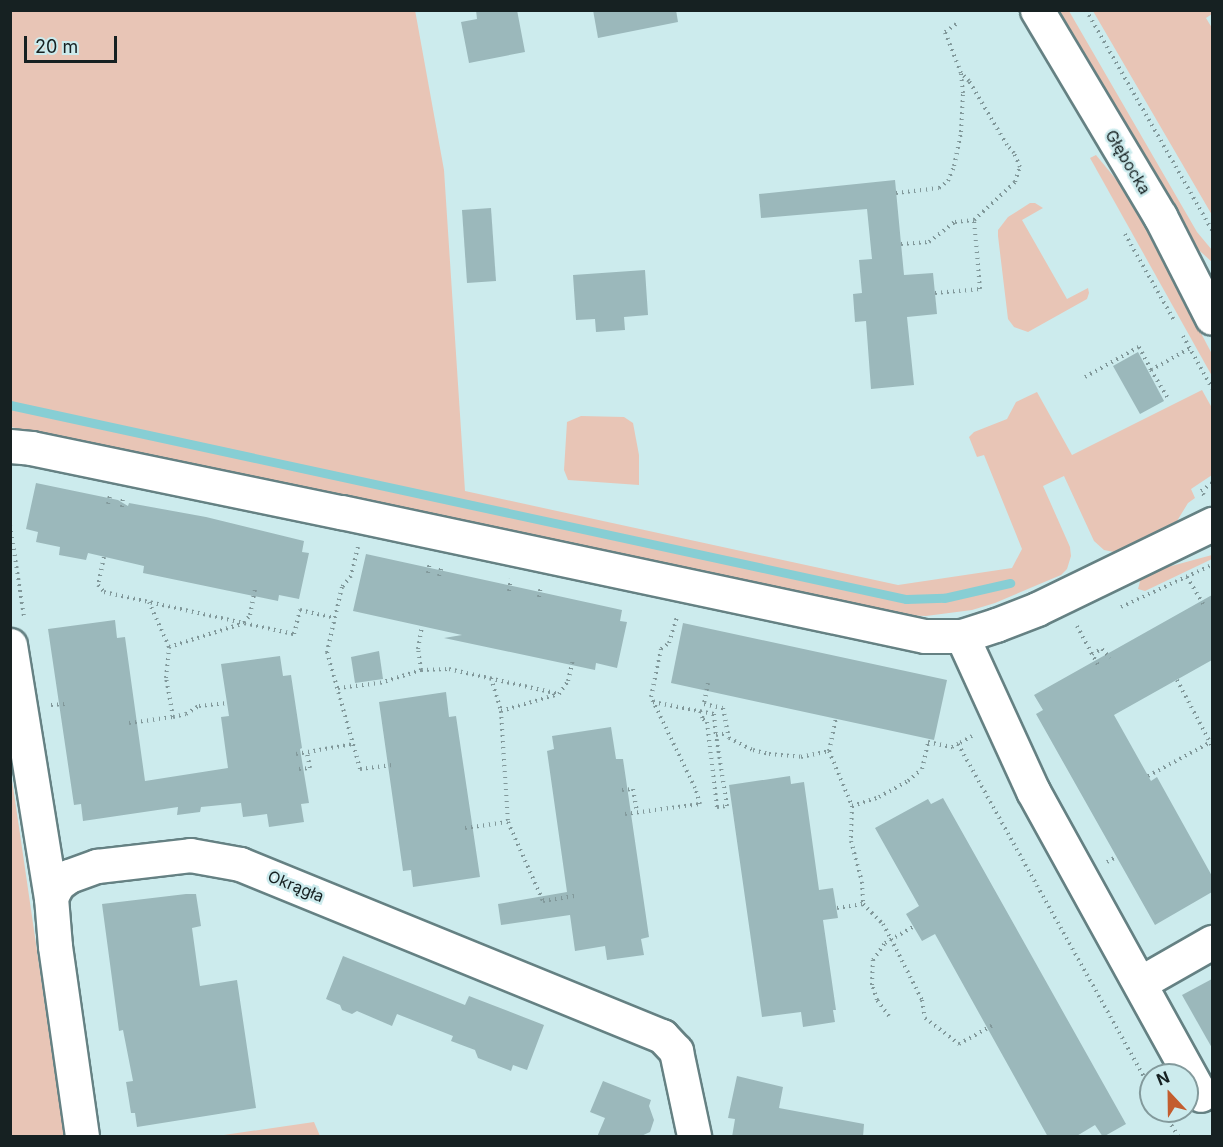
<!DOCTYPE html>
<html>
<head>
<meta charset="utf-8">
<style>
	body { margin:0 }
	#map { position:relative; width:1223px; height:1147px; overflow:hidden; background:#ccebed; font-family:Inter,sans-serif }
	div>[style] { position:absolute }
	.green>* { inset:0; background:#e8c5b6 }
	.stream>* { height:9px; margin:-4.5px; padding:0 4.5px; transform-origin:4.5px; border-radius:4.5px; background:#87ced4 }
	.building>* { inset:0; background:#9bb8bb }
	.path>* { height:4px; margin-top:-2px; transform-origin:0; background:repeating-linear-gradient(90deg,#81989a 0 1.5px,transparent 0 6px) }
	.roads { filter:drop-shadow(2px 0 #658183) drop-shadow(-2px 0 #658183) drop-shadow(0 2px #658183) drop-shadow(0 -2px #658183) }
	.minor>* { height:33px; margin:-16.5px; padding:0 16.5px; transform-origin:16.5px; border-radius:16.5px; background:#fff }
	span { translate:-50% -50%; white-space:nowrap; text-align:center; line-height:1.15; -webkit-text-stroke:5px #ccebed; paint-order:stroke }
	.street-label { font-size:16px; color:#162122 }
	.frame { position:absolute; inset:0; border:12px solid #162122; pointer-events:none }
	.north { position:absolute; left:1139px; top:1063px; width:60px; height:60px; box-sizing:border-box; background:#ccebed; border:2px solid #839a9c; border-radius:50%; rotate:338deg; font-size:16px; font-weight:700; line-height:24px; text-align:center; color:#162122 }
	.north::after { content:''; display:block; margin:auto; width:21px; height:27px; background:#c35d2e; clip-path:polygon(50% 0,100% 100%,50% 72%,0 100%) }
	.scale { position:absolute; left:24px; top:36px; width:93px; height:27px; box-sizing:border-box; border:3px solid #162122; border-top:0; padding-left:8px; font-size:18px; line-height:21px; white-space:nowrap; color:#162122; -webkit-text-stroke:4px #ccebed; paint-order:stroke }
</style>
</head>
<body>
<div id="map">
	<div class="green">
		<i style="clip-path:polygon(415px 10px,444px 170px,465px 491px,898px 585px,1012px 568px,1022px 549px,984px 455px,977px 457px,969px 437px,974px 432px,1007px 419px,1016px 402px,1037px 392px,1072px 455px,1202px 390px,1212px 408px,1212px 475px,1191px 489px,1195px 498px,1188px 503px,1177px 521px,1114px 552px,1104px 550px,1094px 541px,1064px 476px,1043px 486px,1070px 547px,1071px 556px,1067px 569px,1061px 575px,995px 603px,972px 610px,926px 616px,900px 615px,694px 577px,11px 427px,11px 11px)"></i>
		<i style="clip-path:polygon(1058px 11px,1069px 11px,1197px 232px,1212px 250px,1212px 262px,1192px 244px)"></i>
		<i style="clip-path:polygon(1093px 11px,1212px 11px,1212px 14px,1206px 18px,1212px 28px,1212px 215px)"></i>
		<i style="clip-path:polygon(1096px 155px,1124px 189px,1156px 248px,1212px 354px,1212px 376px,1090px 158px)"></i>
		<i style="clip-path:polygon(1030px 203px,1035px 203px,1043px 208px,1022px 220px,1067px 299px,1088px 288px,1089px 293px,1087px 299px,1028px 332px,1014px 327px,1008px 319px,998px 236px,998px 230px,1008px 217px)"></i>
		<i style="clip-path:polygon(581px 416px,624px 417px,633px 423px,639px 455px,639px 485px,568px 480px,564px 470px,567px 422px)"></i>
		<i style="clip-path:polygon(1212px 555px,1212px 559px,1145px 591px,1138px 589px,1142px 574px)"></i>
		<i style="clip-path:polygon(10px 767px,20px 834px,64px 1136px,11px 1136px)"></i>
		<i style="clip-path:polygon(314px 1122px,320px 1136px,217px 1136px)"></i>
	</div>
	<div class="stream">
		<i style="left:10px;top:405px;width:917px;rotate:12.22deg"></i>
		<i style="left:906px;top:599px;width:38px;rotate:-2deg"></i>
		<i style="left:944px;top:598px;width:68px;rotate:-12.8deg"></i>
	</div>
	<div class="building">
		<i style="clip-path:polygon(476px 10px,517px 10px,525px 52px,469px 63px,461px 22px,477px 19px)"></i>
		<i style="clip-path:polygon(593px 10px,676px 10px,678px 22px,598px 38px)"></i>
		<i style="clip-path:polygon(895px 180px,904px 275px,933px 273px,937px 314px,907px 317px,914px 385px,871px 389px,866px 321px,855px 322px,853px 294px,862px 293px,859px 260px,872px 259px,867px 209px,761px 218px,759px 194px)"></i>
		<i style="clip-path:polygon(491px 208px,496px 281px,467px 283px,462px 210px)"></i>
		<i style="clip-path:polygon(645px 270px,648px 315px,624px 317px,625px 330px,596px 332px,595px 319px,576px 320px,573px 275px)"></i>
		<i style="clip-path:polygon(1138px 352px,1164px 401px,1140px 414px,1113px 366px)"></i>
		<i style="clip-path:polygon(36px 483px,118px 500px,128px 506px,129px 503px,206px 517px,304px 541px,302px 552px,309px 553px,299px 599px,279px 595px,278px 601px,143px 573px,144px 566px,88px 553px,86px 560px,59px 555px,60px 547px,36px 542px,38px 532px,26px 529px)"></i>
		<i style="clip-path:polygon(366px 554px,622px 610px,620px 621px,627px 622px,617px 668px,596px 663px,595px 670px,444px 638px,462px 635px,353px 611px)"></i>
		<i style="clip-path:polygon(1212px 595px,1212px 660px,1114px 715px,1151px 781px,1157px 777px,1212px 876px,1212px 892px,1155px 925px,1036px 714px,1043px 710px,1034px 695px)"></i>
		<i style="clip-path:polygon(115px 620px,117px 638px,125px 637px,145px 781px,228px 768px,221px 717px,229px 716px,221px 664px,280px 656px,283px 676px,291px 675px,302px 748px,300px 749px,309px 803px,301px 804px,304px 822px,269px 827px,267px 814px,243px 817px,241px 803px,201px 807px,200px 812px,177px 815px,178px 807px,83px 821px,81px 804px,74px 805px,48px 629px)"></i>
		<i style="clip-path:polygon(683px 623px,947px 680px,934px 740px,671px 683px)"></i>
		<i style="clip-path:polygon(379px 651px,383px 679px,355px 683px,351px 657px)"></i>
		<i style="clip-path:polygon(446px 692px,449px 717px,456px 716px,480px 877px,413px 887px,411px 870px,403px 871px,379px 702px)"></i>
		<i style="clip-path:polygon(611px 727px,616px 759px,623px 759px,649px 937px,641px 939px,644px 955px,607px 960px,605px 946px,575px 951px,570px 915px,501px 925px,498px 904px,567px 892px,547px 751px,554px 749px,552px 736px)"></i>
		<i style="clip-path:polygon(790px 776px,791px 784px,804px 782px,819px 890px,833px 888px,838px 918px,823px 920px,836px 1010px,833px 1010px,835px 1022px,803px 1027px,801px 1012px,762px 1017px,729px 785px)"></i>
		<i style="clip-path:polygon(943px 798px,1126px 1124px,1103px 1137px,1095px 1125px,1075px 1137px,1048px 1137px,935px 934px,922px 941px,906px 914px,919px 906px,875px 828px,928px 799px,931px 804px)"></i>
		<i style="clip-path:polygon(186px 894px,196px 894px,201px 926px,192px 928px,200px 986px,237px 980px,256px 1108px,137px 1127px,135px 1113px,131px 1113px,126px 1082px,133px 1081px,123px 1030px,119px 1031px,102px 904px)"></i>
		<i style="clip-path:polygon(343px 956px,465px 1005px,469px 996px,544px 1025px,527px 1070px,513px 1065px,511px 1071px,478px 1058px,475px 1050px,451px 1041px,453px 1036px,397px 1014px,392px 1026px,357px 1011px,352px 1014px,342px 1010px,340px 1005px,326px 999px)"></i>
		<i style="clip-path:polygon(1212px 979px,1212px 1048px,1182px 995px)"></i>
		<i style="clip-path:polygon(737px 1076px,783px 1087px,779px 1108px,864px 1124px,863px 1137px,732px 1137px,735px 1119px,728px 1118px)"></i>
		<i style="clip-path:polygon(603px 1081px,651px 1100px,649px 1106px,654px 1120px,650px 1132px,639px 1137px,597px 1137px,605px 1118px,590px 1112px)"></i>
	</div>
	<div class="path">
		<i style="left:1086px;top:10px;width:254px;rotate:60.2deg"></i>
		<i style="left:896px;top:193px;width:43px;rotate:-6.6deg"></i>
		<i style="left:939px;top:188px;width:11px;rotate:-38deg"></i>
		<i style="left:948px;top:181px;width:16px;rotate:-68deg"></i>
		<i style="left:954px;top:166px;width:35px;rotate:-78deg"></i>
		<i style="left:961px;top:132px;width:39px;rotate:-87deg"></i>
		<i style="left:963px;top:93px;width:20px;rotate:-96deg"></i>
		<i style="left:961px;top:73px;width:44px;rotate:-111.3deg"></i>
		<i style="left:945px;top:32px;width:14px;rotate:-36deg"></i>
		<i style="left:1125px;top:234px;width:101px;rotate:60.4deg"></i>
		<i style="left:901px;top:244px;width:28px;rotate:-4deg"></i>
		<i style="left:929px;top:242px;width:33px;rotate:-38deg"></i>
		<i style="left:955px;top:222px;width:19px;rotate:-6deg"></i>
		<i style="left:935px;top:293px;width:45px;rotate:-5.1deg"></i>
		<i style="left:980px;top:289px;width:69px;rotate:-95deg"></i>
		<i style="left:974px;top:220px;width:56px;rotate:-42.8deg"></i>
		<i style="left:1015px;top:182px;width:16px;rotate:-72deg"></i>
		<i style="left:1020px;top:167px;width:15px;rotate:-113deg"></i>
		<i style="left:1014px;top:153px;width:11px;rotate:-131deg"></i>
		<i style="left:1007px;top:145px;width:74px;rotate:-120.7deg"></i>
		<i style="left:969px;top:81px;width:11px;rotate:-135deg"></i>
		<i style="left:1183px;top:336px;width:60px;rotate:60.9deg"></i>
		<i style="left:1151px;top:370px;width:33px;rotate:59deg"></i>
		<i style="left:1085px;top:377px;width:62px;rotate:-29.1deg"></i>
		<i style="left:1139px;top:347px;width:26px;rotate:62deg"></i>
		<i style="left:1151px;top:370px;width:45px;rotate:-29.4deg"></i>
		<i style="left:1204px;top:495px;width:5px;rotate:-127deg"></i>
		<i style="left:1201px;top:491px;width:14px;rotate:-36deg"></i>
		<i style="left:108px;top:504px;width:9px;rotate:-77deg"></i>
		<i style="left:122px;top:507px;width:9px;rotate:-84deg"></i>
		<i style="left:10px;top:525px;width:93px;rotate:81.3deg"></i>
		<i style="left:358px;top:547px;width:30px;rotate:104deg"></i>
		<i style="left:351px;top:576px;width:14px;rotate:129deg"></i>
		<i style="left:342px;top:587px;width:67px;rotate:103deg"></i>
		<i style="left:327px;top:652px;width:122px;rotate:74.2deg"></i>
		<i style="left:360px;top:769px;width:34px;rotate:-7deg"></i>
		<i style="left:104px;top:557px;width:29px;rotate:102deg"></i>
		<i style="left:98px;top:585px;width:9px;rotate:49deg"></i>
		<i style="left:104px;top:592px;width:195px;rotate:12.5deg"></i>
		<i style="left:294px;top:634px;width:25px;rotate:-76deg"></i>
		<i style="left:300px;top:610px;width:35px;rotate:13deg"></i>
		<i style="left:428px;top:573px;width:11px;rotate:-80deg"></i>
		<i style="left:439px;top:576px;width:11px;rotate:-75deg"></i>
		<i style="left:1187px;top:577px;width:33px;rotate:59deg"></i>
		<i style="left:509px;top:591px;width:12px;rotate:-81deg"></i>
		<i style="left:539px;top:597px;width:11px;rotate:-80deg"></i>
		<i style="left:1121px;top:607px;width:100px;rotate:-24.8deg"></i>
		<i style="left:1077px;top:626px;width:44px;rotate:61.7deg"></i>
		<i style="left:169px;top:647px;width:79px;rotate:-17.7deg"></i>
		<i style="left:244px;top:623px;width:10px;rotate:-53deg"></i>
		<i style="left:250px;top:615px;width:26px;rotate:-79deg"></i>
		<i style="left:1092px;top:654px;width:11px;rotate:-27deg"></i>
		<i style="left:1102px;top:649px;width:12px;rotate:48deg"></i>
		<i style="left:421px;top:670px;width:21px;rotate:-98deg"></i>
		<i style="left:418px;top:649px;width:23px;rotate:-80deg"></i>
		<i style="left:491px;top:678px;width:34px;rotate:73deg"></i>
		<i style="left:501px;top:711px;width:111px;rotate:86.4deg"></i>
		<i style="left:508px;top:822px;width:86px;rotate:66.1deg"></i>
		<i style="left:543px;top:901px;width:32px;rotate:-9deg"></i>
		<i style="left:1177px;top:680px;width:75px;rotate:62.1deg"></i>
		<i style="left:708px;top:683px;width:21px;rotate:101deg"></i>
		<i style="left:704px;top:704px;width:19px;rotate:12deg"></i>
		<i style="left:723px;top:708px;width:31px;rotate:79deg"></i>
		<i style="left:729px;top:738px;width:27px;rotate:27deg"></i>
		<i style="left:753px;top:750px;width:16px;rotate:14deg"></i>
		<i style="left:769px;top:754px;width:32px;rotate:5deg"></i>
		<i style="left:801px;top:757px;width:29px;rotate:-12deg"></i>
		<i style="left:829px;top:751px;width:60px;rotate:67.3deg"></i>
		<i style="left:852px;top:806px;width:35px;rotate:92deg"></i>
		<i style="left:851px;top:841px;width:42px;rotate:75deg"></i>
		<i style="left:862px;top:882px;width:22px;rotate:87deg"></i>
		<i style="left:863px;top:904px;width:28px;rotate:45deg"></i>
		<i style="left:883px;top:924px;width:17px;rotate:62deg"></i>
		<i style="left:891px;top:939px;width:68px;rotate:63.1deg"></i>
		<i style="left:922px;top:1000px;width:18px;rotate:81deg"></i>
		<i style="left:925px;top:1018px;width:43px;rotate:37.4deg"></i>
		<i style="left:959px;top:1044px;width:39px;rotate:-29deg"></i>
		<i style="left:338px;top:688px;width:42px;rotate:-6.8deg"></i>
		<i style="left:380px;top:683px;width:43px;rotate:-17.6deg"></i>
		<i style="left:421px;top:670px;width:28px;rotate:-2deg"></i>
		<i style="left:449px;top:669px;width:113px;rotate:12.8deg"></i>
		<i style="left:653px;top:702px;width:62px;rotate:11.1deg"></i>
		<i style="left:714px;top:714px;width:21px;rotate:85deg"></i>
		<i style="left:51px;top:705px;width:14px;rotate:-4deg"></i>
		<i style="left:501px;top:711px;width:60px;rotate:-16.3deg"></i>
		<i style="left:559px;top:694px;width:16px;rotate:-55deg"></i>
		<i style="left:568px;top:681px;width:23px;rotate:-77deg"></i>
		<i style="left:700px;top:711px;width:9px;rotate:69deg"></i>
		<i style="left:703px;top:719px;width:5px;rotate:37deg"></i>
		<i style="left:707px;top:722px;width:86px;rotate:83.3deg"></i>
		<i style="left:717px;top:807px;width:10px;rotate:-6deg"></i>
		<i style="left:727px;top:806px;width:72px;rotate:-98.8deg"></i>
		<i style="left:716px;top:735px;width:12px;rotate:-9deg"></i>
		<i style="left:173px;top:717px;width:13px;rotate:-13deg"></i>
		<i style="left:186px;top:714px;width:15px;rotate:-32deg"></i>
		<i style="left:199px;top:706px;width:28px;rotate:-6deg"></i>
		<i style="left:129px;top:723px;width:44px;rotate:-7.8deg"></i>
		<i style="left:173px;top:717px;width:40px;rotate:-100deg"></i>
		<i style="left:166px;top:678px;width:31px;rotate:-84deg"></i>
		<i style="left:169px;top:647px;width:49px;rotate:-114deg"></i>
		<i style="left:972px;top:736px;width:16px;rotate:150deg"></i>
		<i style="left:958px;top:744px;width:396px;rotate:60.8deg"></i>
		<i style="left:829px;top:751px;width:33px;rotate:-78deg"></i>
		<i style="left:296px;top:754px;width:58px;rotate:-10deg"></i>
		<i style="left:299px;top:769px;width:11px;rotate:-5deg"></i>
		<i style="left:310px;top:768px;width:16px;rotate:-101deg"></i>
		<i style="left:1148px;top:776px;width:72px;rotate:-28.4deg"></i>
		<i style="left:622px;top:790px;width:11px;rotate:-5deg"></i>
		<i style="left:633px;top:789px;width:23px;rotate:80deg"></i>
		<i style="left:852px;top:806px;width:28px;rotate:-18deg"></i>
		<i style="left:879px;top:797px;width:33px;rotate:-29deg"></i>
		<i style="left:908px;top:781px;width:18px;rotate:-41deg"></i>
		<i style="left:922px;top:769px;width:28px;rotate:-77deg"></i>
		<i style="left:928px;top:742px;width:25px;rotate:12deg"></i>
		<i style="left:952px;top:747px;width:7px;rotate:-27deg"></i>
		<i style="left:625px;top:814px;width:76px;rotate:-7.6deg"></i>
		<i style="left:700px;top:804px;width:17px;rotate:-107deg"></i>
		<i style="left:695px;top:788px;width:101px;rotate:-115.8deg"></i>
		<i style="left:651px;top:697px;width:49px;rotate:-78.2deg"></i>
		<i style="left:661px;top:649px;width:10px;rotate:-37deg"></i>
		<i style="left:669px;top:643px;width:27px;rotate:-73deg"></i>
		<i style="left:465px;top:828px;width:43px;rotate:-7.9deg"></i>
		<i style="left:1107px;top:862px;width:10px;rotate:-29deg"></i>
		<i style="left:837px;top:908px;width:26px;rotate:-9deg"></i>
		<i style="left:889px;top:1016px;width:20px;rotate:-127deg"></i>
		<i style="left:877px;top:1000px;width:16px;rotate:-108deg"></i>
		<i style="left:872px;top:985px;width:25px;rotate:-88deg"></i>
		<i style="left:873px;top:960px;width:21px;rotate:-55deg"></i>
		<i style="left:885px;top:943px;width:32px;rotate:-30deg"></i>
		<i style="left:1165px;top:1115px;width:25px;rotate:58deg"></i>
	</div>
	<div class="roads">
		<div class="minor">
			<i style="left:1037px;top:10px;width:240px;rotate:59.2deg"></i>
			<i style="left:1160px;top:216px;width:114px;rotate:63deg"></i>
			<i style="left:10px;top:446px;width:21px;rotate:5deg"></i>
			<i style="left:31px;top:448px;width:317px;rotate:11.7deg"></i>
			<i style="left:341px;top:512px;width:597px;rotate:11.99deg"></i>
			<i style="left:925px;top:636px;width:37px"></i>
			<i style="left:962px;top:636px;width:36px;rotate:-18deg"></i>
			<i style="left:996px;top:625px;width:44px;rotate:-21.3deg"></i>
			<i style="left:1037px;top:609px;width:195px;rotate:-25.9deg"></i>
			<i style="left:962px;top:636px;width:170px;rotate:65.4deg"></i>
			<i style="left:1033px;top:791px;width:347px;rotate:61.1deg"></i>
			<i style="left:10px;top:645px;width:255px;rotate:80.8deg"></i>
			<i style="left:1140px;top:983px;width:83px;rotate:-29.7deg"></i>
			<i style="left:82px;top:1136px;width:192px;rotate:-98.1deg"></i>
			<i style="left:55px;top:946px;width:49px;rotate:-94.7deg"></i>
			<i style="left:51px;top:897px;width:15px;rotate:-62deg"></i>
			<i style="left:58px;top:884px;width:14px;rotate:-36deg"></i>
			<i style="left:69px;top:876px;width:30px;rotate:-20deg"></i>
			<i style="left:97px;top:866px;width:94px;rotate:-6.7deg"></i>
			<i style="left:190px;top:855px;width:51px;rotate:10.2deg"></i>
			<i style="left:240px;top:864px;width:456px;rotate:22.2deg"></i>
			<i style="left:662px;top:1036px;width:21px;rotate:47deg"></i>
			<i style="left:676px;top:1051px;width:87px;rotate:78deg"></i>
		</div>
	</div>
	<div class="street-label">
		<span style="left:1128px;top:162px;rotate:59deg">Głębocka</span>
		<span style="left:296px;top:886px;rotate:22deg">Okrągła</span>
	</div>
	<div class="frame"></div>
	<div class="north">N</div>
	<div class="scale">20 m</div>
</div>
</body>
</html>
